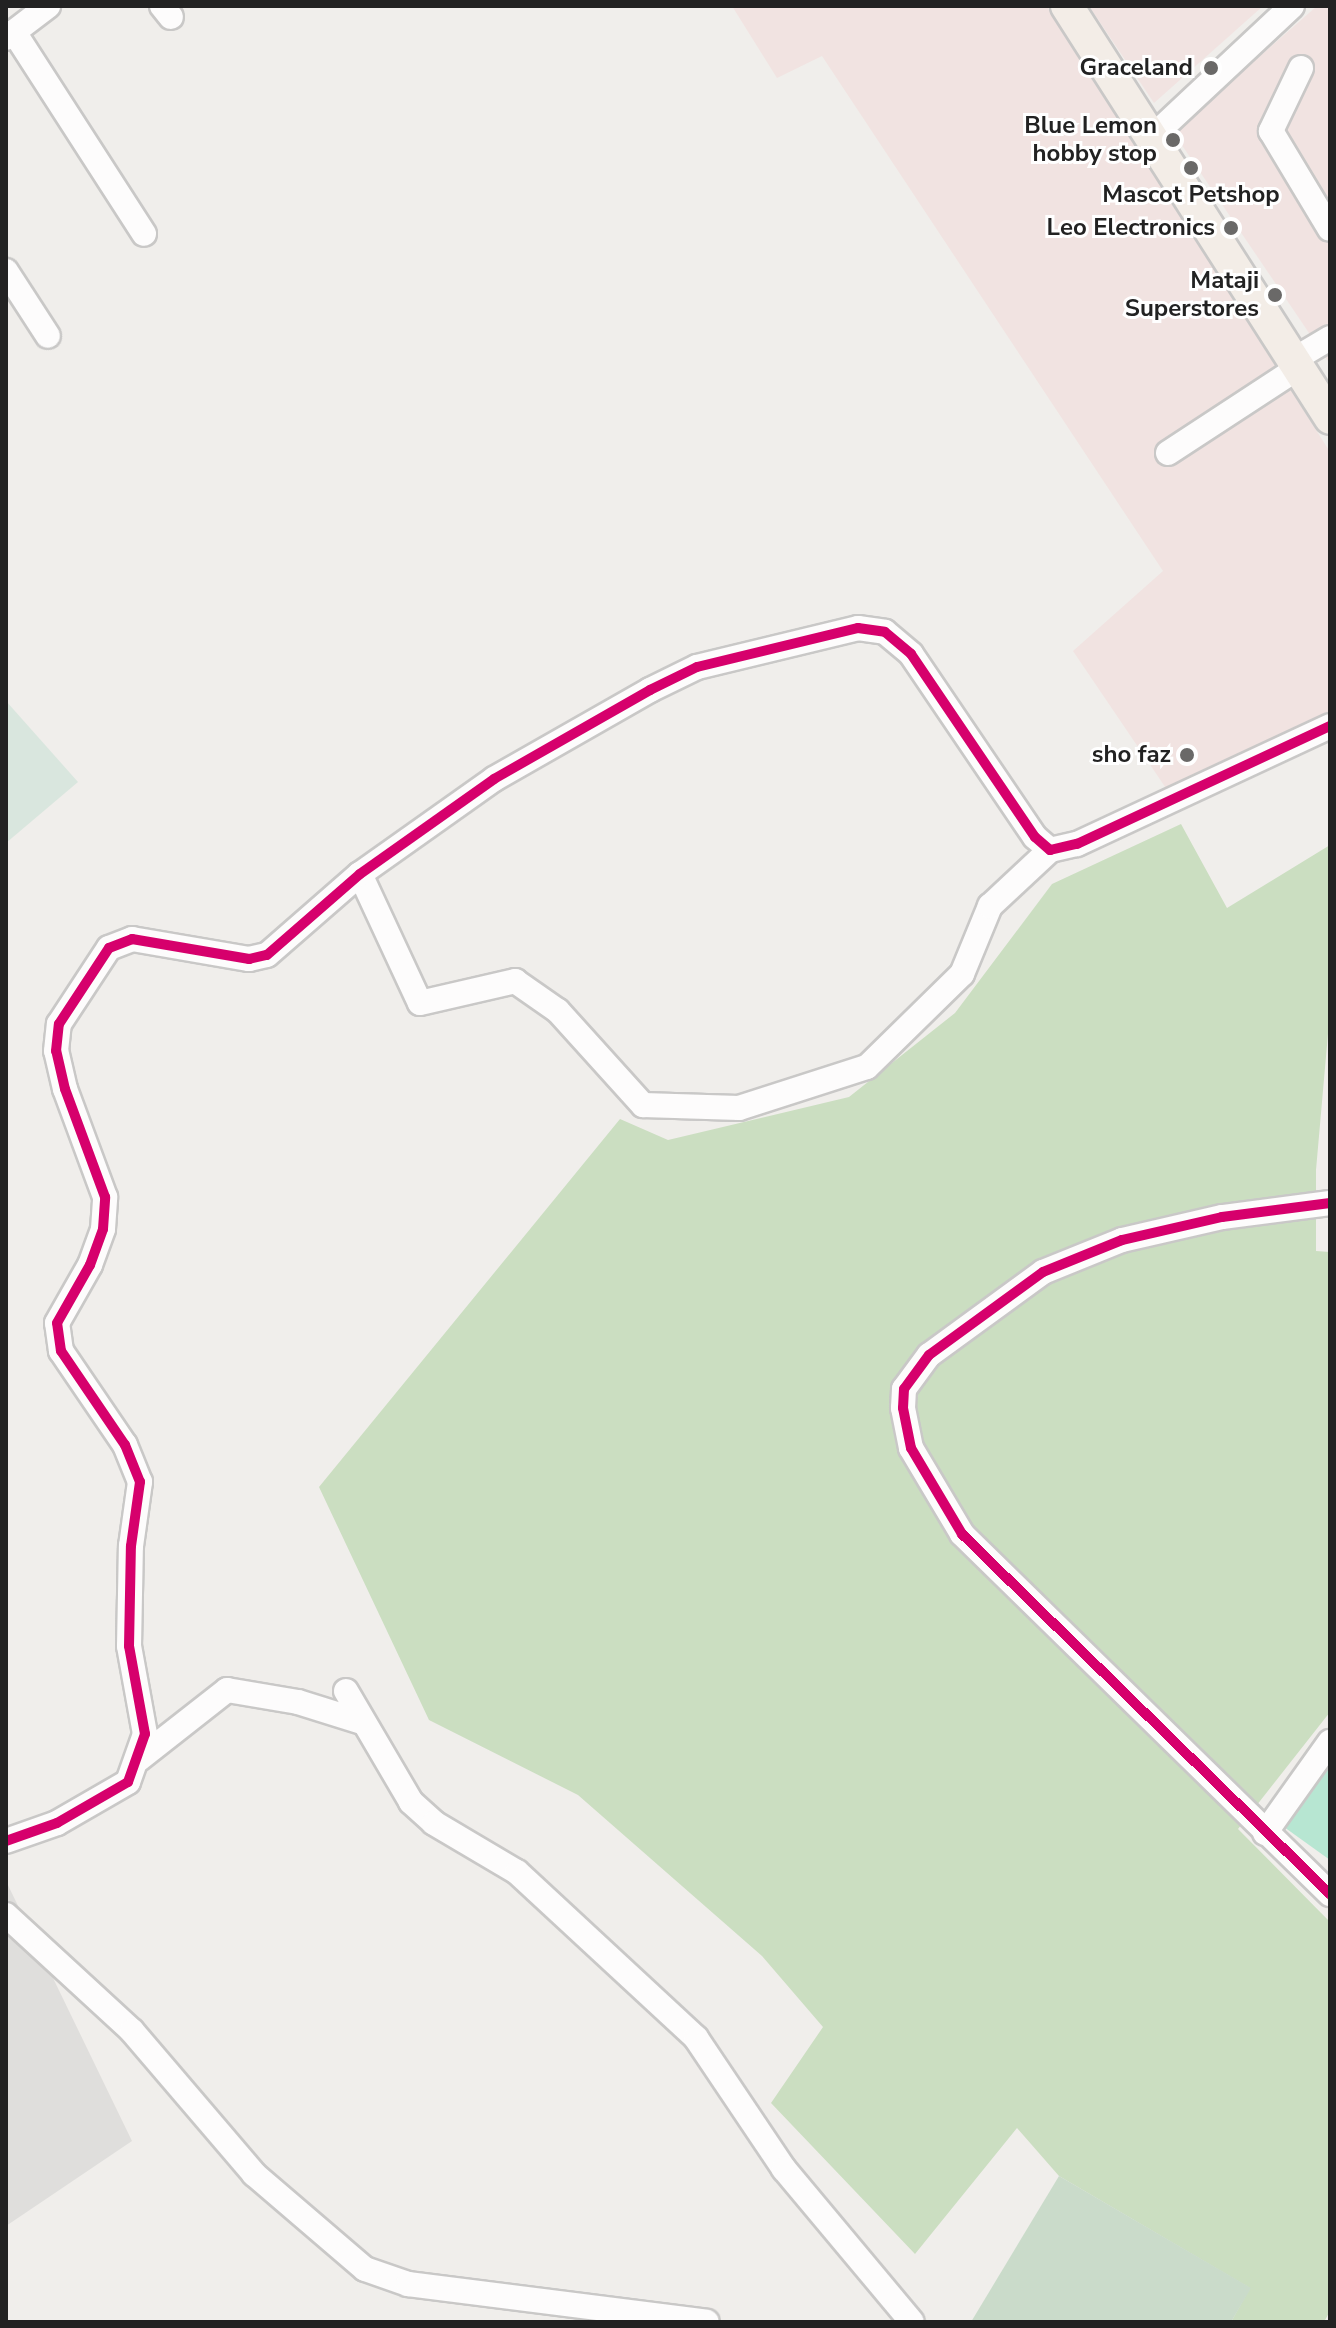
<!DOCTYPE html>
<html>
<head>
<meta charset="utf-8">
<style>
	body { margin:0 }
	#map { position:relative; width:1336px; height:2328px; overflow:hidden; background:#f0eeeb; font-family:"Nunito Sans",sans-serif }
	div>[style] { position:absolute }
	.residential>* { inset:0; background:#dfdedc }
	.commercial>* { inset:0; background:#f1e3e1 }
	.forest>* { inset:0; background:#cbdec1 }
	.wetland>* { inset:0; background:#d9e6de }
	.cemetery>* { inset:0; background:#cadbca }
	.pitch>* { inset:0; background:#b7e6d2 }
	.roads { filter:drop-shadow(2px 0 #c9c8c7) drop-shadow(-2px 0 #c9c8c7) drop-shadow(0 2px #c9c8c7) drop-shadow(0 -2px #c9c8c7) }
	.minor>* { height:24px; margin:-12px; padding:0 12px; transform-origin:12px; border-radius:12px; background:#fdfcfc }
	.major>* { height:32px; margin:-16px; padding:0 16px; transform-origin:16px; border-radius:16px; background:#f3ede7 }
	.cycleway>* { height:10px; margin:-5px; padding:0 5px; transform-origin:5px; border-radius:5px; background:#d6006c }
	.dots>* { width:22px; height:22px; translate:-50% -50%; box-sizing:border-box; border:4px solid #fff; border-radius:50% }
	span { translate:-50% -50%; white-space:nowrap; text-align:center; line-height:1.15; -webkit-text-stroke:6px #fff; paint-order:stroke }
	.poi-label { font-size:24px; color:#222; font-weight:700 }
	.right { translate:-100% -50%; text-align:right }
	.frame { position:absolute; inset:0; border:8px solid #222; pointer-events:none }
</style>
</head>
<body>
<div id="map">
	<div class="residential">
		<i style="clip-path:polygon(6px 1881px,132px 2141px,6px 2226px)"></i>
	</div>
	<div class="commercial">
		<i style="clip-path:polygon(732px 6px,1047px 6px,1330px 452px,1330px 717px,1176px 803px,1073px 651px,1163px 571px,822px 56px,777px 78px)"></i>
		<i style="clip-path:polygon(1089px 6px,1263px 6px,1154px 103px)"></i>
		<i style="clip-path:polygon(1317px 6px,1330px 6px,1330px 364px,1173px 132px)"></i>
	</div>
	<div class="forest">
		<i style="clip-path:polygon(1181px 824px,1227px 908px,1330px 845px,1330px 1011px,1316px 1170px,1316px 1251px,1330px 1252px,1330px 1712px,1238px 1829px,1330px 1922px,1330px 2311px,1324px 2322px,1231px 2322px,1250px 2288px,1059px 2176px,1017px 2128px,915px 2254px,771px 2103px,823px 2027px,762px 1956px,578px 1795px,429px 1720px,319px 1487px,620px 1119px,668px 1140px,849px 1097px,955px 1013px,1052px 884px)"></i>
	</div>
	<div class="wetland">
		<i style="clip-path:polygon(6px 701px,78px 782px,6px 843px)"></i>
	</div>
	<div class="cemetery">
		<i style="clip-path:polygon(1059px 2176px,1251px 2288px,1231px 2322px,971px 2322px)"></i>
	</div>
	<div class="pitch">
		<i style="clip-path:polygon(1330px 1764px,1330px 1860px,1284px 1827px)"></i>
	</div>
	<div class="roads">
		<div class="minor">
			<i style="left:162px;top:6px;width:14px;rotate:51deg"></i>
			<i style="left:14px;top:32px;width:240px;rotate:57.2deg"></i>
			<i style="left:6px;top:38px;width:53px;rotate:-37.3deg"></i>
			<i style="left:1301px;top:68px;width:70px;rotate:115.5deg"></i>
			<i style="left:1271px;top:131px;width:114px;rotate:59deg"></i>
			<i style="left:1151px;top:138px;width:193px;rotate:-43.1deg"></i>
			<i style="left:6px;top:271px;width:77px;rotate:57.1deg"></i>
			<i style="left:1293px;top:360px;width:43px;rotate:-30.7deg"></i>
			<i style="left:1168px;top:453px;width:155px;rotate:-33.2deg"></i>
			<i style="left:360px;top:874px;width:142px;rotate:65.1deg"></i>
			<i style="left:420px;top:1003px;width:98px;rotate:-13deg"></i>
			<i style="left:515px;top:981px;width:52px;rotate:34.9deg"></i>
			<i style="left:558px;top:1011px;width:127px;rotate:47.9deg"></i>
			<i style="left:643px;top:1105px;width:96px;rotate:1.8deg"></i>
			<i style="left:739px;top:1108px;width:134px;rotate:-17.8deg"></i>
			<i style="left:867px;top:1067px;width:133px;rotate:-44.4deg"></i>
			<i style="left:962px;top:974px;width:74px;rotate:-67.6deg"></i>
			<i style="left:990px;top:906px;width:82px;rotate:-43deg"></i>
			<i style="left:1330px;top:1203px;width:109px;rotate:172.6deg"></i>
			<i style="left:1222px;top:1217px;width:103px;rotate:167deg"></i>
			<i style="left:1122px;top:1240px;width:85px;rotate:157.9deg"></i>
			<i style="left:1043px;top:1272px;width:141px;rotate:143.9deg"></i>
			<i style="left:929px;top:1355px;width:42px;rotate:126.3deg"></i>
			<i style="left:904px;top:1389px;width:19px;rotate:93deg"></i>
			<i style="left:903px;top:1408px;width:41px;rotate:78.7deg"></i>
			<i style="left:911px;top:1448px;width:100px;rotate:59.3deg"></i>
			<i style="left:962px;top:1534px;width:515px;rotate:44.37deg"></i>
			<i style="left:346px;top:1691px;width:129px;rotate:59.6deg"></i>
			<i style="left:411px;top:1802px;width:31px;rotate:42deg"></i>
			<i style="left:434px;top:1823px;width:96px;rotate:30.6deg"></i>
			<i style="left:517px;top:1872px;width:244px;rotate:42.8deg"></i>
			<i style="left:696px;top:2038px;width:158px;rotate:56.1deg"></i>
			<i style="left:784px;top:2169px;width:199px;rotate:50.1deg"></i>
			<i style="left:139px;top:1759px;width:112px;rotate:-38.1deg"></i>
			<i style="left:227px;top:1690px;width:72px;rotate:9.6deg"></i>
			<i style="left:298px;top:1702px;width:67px;rotate:17.4deg"></i>
			<i style="left:1265px;top:1833px;width:112px;rotate:-54.5deg"></i>
			<i style="left:6px;top:1841px;width:54px;rotate:-19.4deg"></i>
			<i style="left:57px;top:1823px;width:82px;rotate:-30deg"></i>
			<i style="left:128px;top:1782px;width:51px;rotate:-70.5deg"></i>
			<i style="left:145px;top:1734px;width:89px;rotate:-100.3deg"></i>
			<i style="left:129px;top:1646px;width:100px;rotate:-88.9deg"></i>
			<i style="left:131px;top:1546px;width:65px;rotate:-82deg"></i>
			<i style="left:140px;top:1482px;width:40px;rotate:-112deg"></i>
			<i style="left:125px;top:1445px;width:114px;rotate:-124.2deg"></i>
			<i style="left:61px;top:1351px;width:28px;rotate:-98deg"></i>
			<i style="left:57px;top:1323px;width:67px;rotate:-60.4deg"></i>
			<i style="left:90px;top:1265px;width:38px;rotate:-70deg"></i>
			<i style="left:103px;top:1229px;width:32px;rotate:-86deg"></i>
			<i style="left:105px;top:1197px;width:115px;rotate:-110.3deg"></i>
			<i style="left:65px;top:1089px;width:39px;rotate:-103deg"></i>
			<i style="left:56px;top:1051px;width:27px;rotate:-84deg"></i>
			<i style="left:59px;top:1024px;width:91px;rotate:-56.7deg"></i>
			<i style="left:109px;top:948px;width:25px;rotate:-21deg"></i>
			<i style="left:132px;top:939px;width:119px;rotate:9.7deg"></i>
			<i style="left:249px;top:959px;width:18px;rotate:-13deg"></i>
			<i style="left:267px;top:955px;width:123px;rotate:-41.1deg"></i>
			<i style="left:360px;top:874px;width:164px;rotate:-35.3deg"></i>
			<i style="left:494px;top:779px;width:180px;rotate:-29.7deg"></i>
			<i style="left:650px;top:690px;width:52px;rotate:-26.1deg"></i>
			<i style="left:697px;top:667px;width:166px;rotate:-13.6deg"></i>
			<i style="left:858px;top:628px;width:27px;rotate:8deg"></i>
			<i style="left:885px;top:632px;width:34px;rotate:40deg"></i>
			<i style="left:911px;top:654px;width:221px;rotate:55.9deg"></i>
			<i style="left:1035px;top:837px;width:20px;rotate:41deg"></i>
			<i style="left:1050px;top:850px;width:28px;rotate:-13deg"></i>
			<i style="left:1077px;top:844px;width:279px;rotate:-25deg"></i>
			<i style="left:6px;top:1915px;width:171px;rotate:42.6deg"></i>
			<i style="left:132px;top:2031px;width:188px;rotate:49.5deg"></i>
			<i style="left:254px;top:2174px;width:146px;rotate:40.6deg"></i>
			<i style="left:365px;top:2269px;width:46px;rotate:19.2deg"></i>
			<i style="left:408px;top:2284px;width:301px;rotate:7.2deg"></i>
		</div>
		<div class="major">
			<i style="left:1067px;top:6px;width:489px;rotate:57.4deg"></i>
		</div>
	</div>
	<div class="cycleway">
		<i style="left:1330px;top:1203px;width:109px;rotate:172.6deg"></i>
		<i style="left:1222px;top:1217px;width:103px;rotate:167deg"></i>
		<i style="left:1122px;top:1240px;width:85px;rotate:157.9deg"></i>
		<i style="left:1043px;top:1272px;width:141px;rotate:143.9deg"></i>
		<i style="left:929px;top:1355px;width:42px;rotate:126.3deg"></i>
		<i style="left:904px;top:1389px;width:19px;rotate:93deg"></i>
		<i style="left:903px;top:1408px;width:41px;rotate:78.7deg"></i>
		<i style="left:911px;top:1448px;width:100px;rotate:59.3deg"></i>
		<i style="left:962px;top:1534px;width:515px;rotate:44.37deg"></i>
		<i style="left:6px;top:1841px;width:54px;rotate:-19.4deg"></i>
		<i style="left:57px;top:1823px;width:82px;rotate:-30deg"></i>
		<i style="left:128px;top:1782px;width:51px;rotate:-70.5deg"></i>
		<i style="left:145px;top:1734px;width:89px;rotate:-100.3deg"></i>
		<i style="left:129px;top:1646px;width:100px;rotate:-88.9deg"></i>
		<i style="left:131px;top:1546px;width:65px;rotate:-82deg"></i>
		<i style="left:140px;top:1482px;width:40px;rotate:-112deg"></i>
		<i style="left:125px;top:1445px;width:114px;rotate:-124.2deg"></i>
		<i style="left:61px;top:1351px;width:28px;rotate:-98deg"></i>
		<i style="left:57px;top:1323px;width:67px;rotate:-60.4deg"></i>
		<i style="left:90px;top:1265px;width:38px;rotate:-70deg"></i>
		<i style="left:103px;top:1229px;width:32px;rotate:-86deg"></i>
		<i style="left:105px;top:1197px;width:115px;rotate:-110.3deg"></i>
		<i style="left:65px;top:1089px;width:39px;rotate:-103deg"></i>
		<i style="left:56px;top:1051px;width:27px;rotate:-84deg"></i>
		<i style="left:59px;top:1024px;width:91px;rotate:-56.7deg"></i>
		<i style="left:109px;top:948px;width:25px;rotate:-21deg"></i>
		<i style="left:132px;top:939px;width:119px;rotate:9.7deg"></i>
		<i style="left:249px;top:959px;width:18px;rotate:-13deg"></i>
		<i style="left:267px;top:955px;width:123px;rotate:-41.1deg"></i>
		<i style="left:360px;top:874px;width:164px;rotate:-35.3deg"></i>
		<i style="left:494px;top:779px;width:180px;rotate:-29.7deg"></i>
		<i style="left:650px;top:690px;width:52px;rotate:-26.1deg"></i>
		<i style="left:697px;top:667px;width:166px;rotate:-13.6deg"></i>
		<i style="left:858px;top:628px;width:27px;rotate:8deg"></i>
		<i style="left:885px;top:632px;width:34px;rotate:40deg"></i>
		<i style="left:911px;top:654px;width:221px;rotate:55.9deg"></i>
		<i style="left:1035px;top:837px;width:20px;rotate:41deg"></i>
		<i style="left:1050px;top:850px;width:28px;rotate:-13deg"></i>
		<i style="left:1077px;top:844px;width:279px;rotate:-25deg"></i>
	</div>
	<div class="dots">
		<i style="left:1211px;top:68px;background:#6a6968"></i>
		<i style="left:1173px;top:140px;background:#6a6968"></i>
		<i style="left:1191px;top:168px;background:#6a6968"></i>
		<i style="left:1231px;top:228px;background:#6a6968"></i>
		<i style="left:1275px;top:295px;background:#6a6968"></i>
		<i style="left:1187px;top:755px;background:#6a6968"></i>
	</div>
	<div class="poi-label">
		<span class="right" style="left:1193px;top:68px">Graceland</span>
		<span class="right" style="left:1157px;top:140px">Blue Lemon<br>hobby stop</span>
		<span style="left:1191px;top:195px">Mascot Petshop</span>
		<span class="right" style="left:1215px;top:228px">Leo Electronics</span>
		<span class="right" style="left:1259px;top:295px">Mataji<br>Superstores</span>
		<span class="right" style="left:1171px;top:755px">sho faz</span>
	</div>
	<div class="frame"></div>
</div>
</body>
</html>
